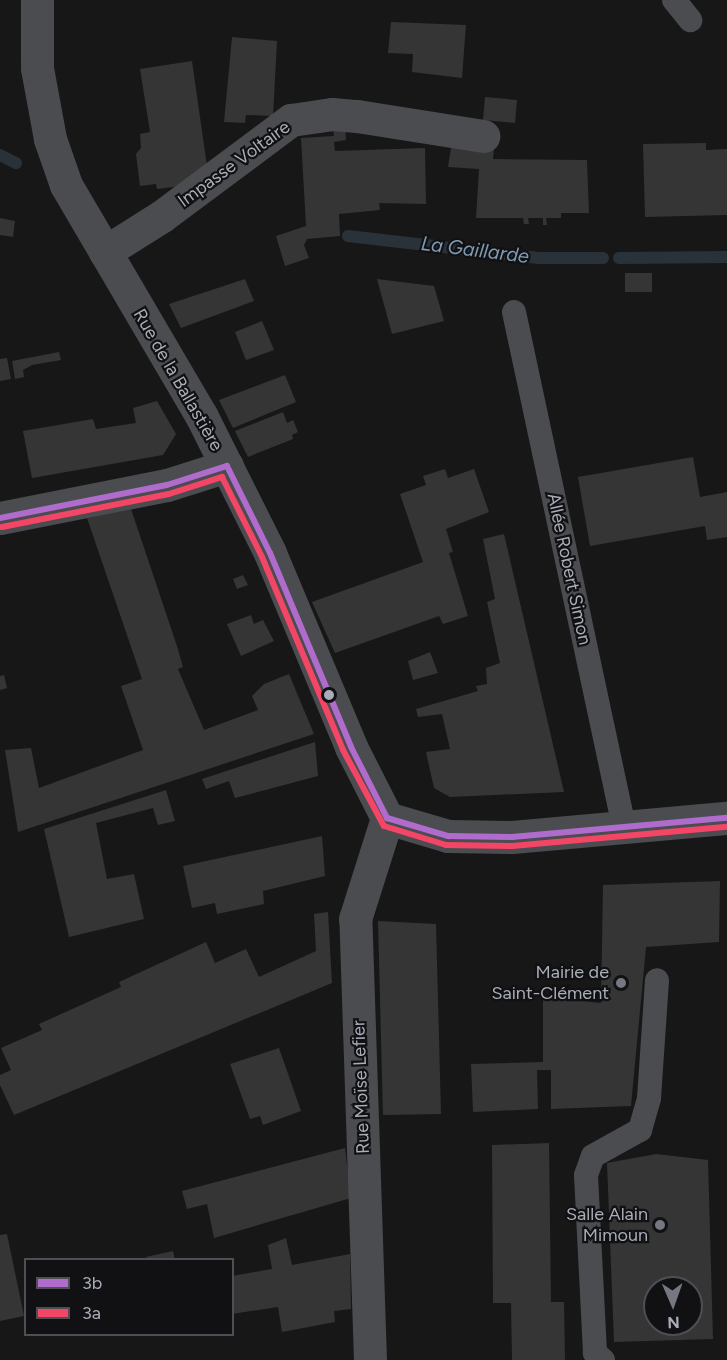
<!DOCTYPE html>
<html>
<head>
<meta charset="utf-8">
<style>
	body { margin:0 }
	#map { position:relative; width:727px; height:1360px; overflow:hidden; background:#171717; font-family:Figtree,sans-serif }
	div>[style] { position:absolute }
	.stream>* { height:12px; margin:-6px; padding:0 6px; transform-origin:6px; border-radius:6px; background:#2a3239 }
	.building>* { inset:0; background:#353536 }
	.service>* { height:24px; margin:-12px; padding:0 12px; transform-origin:12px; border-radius:12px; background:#4b4c50 }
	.minor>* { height:33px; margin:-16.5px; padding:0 16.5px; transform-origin:16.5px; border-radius:16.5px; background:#4b4c50 }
	.tertiary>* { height:33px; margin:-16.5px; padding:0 16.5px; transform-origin:16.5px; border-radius:16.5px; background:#4b4c50 }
	.bus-1>* { height:6px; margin:-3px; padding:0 3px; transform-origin:3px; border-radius:3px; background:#b06ccc }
	.bus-2>* { height:6px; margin:-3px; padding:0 3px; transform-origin:3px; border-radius:3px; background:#f34667 }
	.dots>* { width:16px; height:16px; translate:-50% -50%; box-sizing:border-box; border:3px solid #111113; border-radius:50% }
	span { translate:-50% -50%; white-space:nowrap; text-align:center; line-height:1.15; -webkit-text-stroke:4.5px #111113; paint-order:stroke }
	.street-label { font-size:18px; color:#a8adb8 }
	.poi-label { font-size:18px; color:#a8adb8 }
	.right { translate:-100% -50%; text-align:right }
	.water-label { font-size:20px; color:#7f9bb3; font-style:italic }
	.legend { position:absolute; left:24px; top:1258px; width:210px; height:78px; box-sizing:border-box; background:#111113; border:2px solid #4d4f55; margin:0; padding:8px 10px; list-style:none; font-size:18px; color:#a8adb8 }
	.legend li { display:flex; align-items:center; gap:12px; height:30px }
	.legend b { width:30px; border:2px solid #4d4f55 }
	.north { position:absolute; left:643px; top:1276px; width:60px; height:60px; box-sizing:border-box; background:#111113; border:2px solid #4d4f55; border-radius:50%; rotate:178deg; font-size:16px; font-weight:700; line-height:24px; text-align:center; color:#a8adb8 }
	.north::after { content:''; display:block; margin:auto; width:21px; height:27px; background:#757880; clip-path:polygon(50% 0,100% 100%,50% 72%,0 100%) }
</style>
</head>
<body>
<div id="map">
	<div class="stream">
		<i style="left:0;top:155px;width:18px;rotate:27deg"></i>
		<i style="left:348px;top:236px;width:192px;rotate:6.6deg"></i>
		<i style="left:539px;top:258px;width:64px"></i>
		<i style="left:619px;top:258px;width:108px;rotate:-0.5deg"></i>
	</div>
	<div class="building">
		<i style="clip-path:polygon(391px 22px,466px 25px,462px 78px,412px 72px,413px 54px,388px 53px)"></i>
		<i style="clip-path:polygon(232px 37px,277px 41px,273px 116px,246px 115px,245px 123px,224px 122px)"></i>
		<i style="clip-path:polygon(192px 61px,207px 166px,181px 186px,157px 189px,156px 184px,140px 186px,136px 154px,141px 148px,140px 134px,150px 132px,140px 69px)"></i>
		<i style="clip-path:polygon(485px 97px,517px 100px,515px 123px,483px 120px)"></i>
		<i style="clip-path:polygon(345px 125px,346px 140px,334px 142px,335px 151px,425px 148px,426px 204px,379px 203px,380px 210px,339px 214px,340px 236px,307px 239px,304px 245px,309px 258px,285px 266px,276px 236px,306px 226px,301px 138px,334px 136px,333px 127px)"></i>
		<i style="clip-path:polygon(452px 142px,494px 148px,493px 159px,587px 160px,589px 213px,561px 213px,561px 218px,546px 218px,547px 225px,543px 225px,543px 218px,528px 218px,529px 224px,524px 224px,523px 218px,476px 218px,479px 169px,448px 167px)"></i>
		<i style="clip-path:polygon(706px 143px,706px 150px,727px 149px,727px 215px,645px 217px,643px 144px)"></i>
		<i style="clip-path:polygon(0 218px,15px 221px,13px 237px,0 235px)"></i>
		<i style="clip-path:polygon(625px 273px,652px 273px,652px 292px,625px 292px)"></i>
		<i style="clip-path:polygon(245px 279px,254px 301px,181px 328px,169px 304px)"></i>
		<i style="clip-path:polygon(377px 279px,434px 286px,444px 321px,392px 334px)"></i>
		<i style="clip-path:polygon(262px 321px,274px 350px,246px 360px,235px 332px)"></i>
		<i style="clip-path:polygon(59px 352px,61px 360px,32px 365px,23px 370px,24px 377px,15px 379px,12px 361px)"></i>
		<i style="clip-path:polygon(7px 358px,11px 379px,0 381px,0 359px)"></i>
		<i style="clip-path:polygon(285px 375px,296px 402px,233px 428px,219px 400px)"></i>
		<i style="clip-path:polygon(157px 401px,176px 434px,163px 455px,32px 478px,23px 431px,93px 419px,96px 429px,136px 423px,133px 408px)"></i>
		<i style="clip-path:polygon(283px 412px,287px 423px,293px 420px,298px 432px,292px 435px,293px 439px,248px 457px,235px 431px)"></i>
		<i style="clip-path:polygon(693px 457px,700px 497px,727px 492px,727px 537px,707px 540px,705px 526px,590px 546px,578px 477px)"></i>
		<i style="clip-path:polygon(445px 469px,448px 478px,474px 469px,489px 512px,446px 529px,453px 552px,449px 553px,468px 616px,443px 624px,439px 616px,335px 653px,312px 602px,423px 562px,400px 494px,426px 485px,423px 476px)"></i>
		<i style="clip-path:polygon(131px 509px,177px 646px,183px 667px,178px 669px,204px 730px,258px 710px,252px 696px,264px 684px,289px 674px,314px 734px,18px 832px,5px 750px,31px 748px,39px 788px,143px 750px,121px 686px,142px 679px,87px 518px)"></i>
		<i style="clip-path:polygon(504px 534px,564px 792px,450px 797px,434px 788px,426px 752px,450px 749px,442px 714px,418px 717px,416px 709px,478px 691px,476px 686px,487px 684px,486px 668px,500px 663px,487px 602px,495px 599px,483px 539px)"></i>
		<i style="clip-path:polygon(243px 575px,248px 585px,237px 589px,233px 579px)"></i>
		<i style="clip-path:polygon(251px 615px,254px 624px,263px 620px,274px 641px,241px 656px,227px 624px)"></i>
		<i style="clip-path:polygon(430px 652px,438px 673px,413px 680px,408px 661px)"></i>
		<i style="clip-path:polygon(4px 675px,7px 688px,0 690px,0 676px)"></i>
		<i style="clip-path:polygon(315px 742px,318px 776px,235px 798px,229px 781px,206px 789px,202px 779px)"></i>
		<i style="clip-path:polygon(166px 790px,175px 821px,158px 825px,153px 808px,96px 823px,107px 879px,134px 874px,144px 919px,69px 937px,44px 829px)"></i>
		<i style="clip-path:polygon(322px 836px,325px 876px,263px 891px,264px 904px,217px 914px,215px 903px,192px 908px,183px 866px)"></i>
		<i style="clip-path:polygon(720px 881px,719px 942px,646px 947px,631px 1106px,551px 1109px,551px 1070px,537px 1070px,538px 1109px,473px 1112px,471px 1064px,543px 1062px,543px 997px,601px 1003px,603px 885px)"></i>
		<i style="clip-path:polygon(328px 912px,332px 983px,14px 1115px,0 1085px,0 1075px,11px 1070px,1px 1048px,42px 1030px,39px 1024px,121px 987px,119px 982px,206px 942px,215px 963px,246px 949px,259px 977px,316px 951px,314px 914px)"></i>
		<i style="clip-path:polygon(378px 921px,436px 924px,441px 1114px,383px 1115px)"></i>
		<i style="clip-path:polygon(279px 1048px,301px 1111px,263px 1125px,260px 1116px,250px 1119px,230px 1064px)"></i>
		<i style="clip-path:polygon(549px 1143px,551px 1302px,564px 1302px,565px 1360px,512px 1360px,511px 1303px,493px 1303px,492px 1145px)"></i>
		<i style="clip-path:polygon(345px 1148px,351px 1198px,214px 1238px,207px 1204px,187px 1209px,182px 1191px)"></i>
		<i style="clip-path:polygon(evenodd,656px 1154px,708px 1160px,713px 1339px,614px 1342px,607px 1163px,656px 1154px,655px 1288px,691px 1288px,691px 1324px,655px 1324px,655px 1288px)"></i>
		<i style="clip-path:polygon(7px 1234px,24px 1316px,0 1321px,0 1235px)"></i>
		<i style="clip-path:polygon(286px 1238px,292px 1265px,350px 1254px,351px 1309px,334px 1311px,335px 1322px,282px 1332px,278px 1307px,232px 1314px,232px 1276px,272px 1269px,268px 1245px)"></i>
		<i style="clip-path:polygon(173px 1251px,175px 1260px,146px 1260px,146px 1257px)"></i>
	</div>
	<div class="service">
		<i style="left:674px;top:0;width:26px;rotate:51deg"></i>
		<i style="left:514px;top:312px;width:527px;rotate:77.94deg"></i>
		<i style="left:603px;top:1360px;width:11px;rotate:-139deg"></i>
		<i style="left:595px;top:1353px;width:178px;rotate:-92.9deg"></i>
		<i style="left:586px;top:1175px;width:20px;rotate:-70deg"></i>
		<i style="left:593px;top:1156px;width:54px;rotate:-29deg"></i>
		<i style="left:640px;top:1130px;width:33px;rotate:-74deg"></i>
		<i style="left:649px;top:1098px;width:118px;rotate:-86.1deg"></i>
	</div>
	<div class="minor">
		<i style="left:105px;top:252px;width:67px;rotate:-32.3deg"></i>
		<i style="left:162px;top:216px;width:161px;rotate:-36.7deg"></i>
		<i style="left:291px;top:120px;width:41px;rotate:-8.3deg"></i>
		<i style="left:332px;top:114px;width:25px;rotate:5deg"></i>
		<i style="left:357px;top:116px;width:128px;rotate:9deg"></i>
		<i style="left:370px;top:1360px;width:441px;rotate:-91.9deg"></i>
		<i style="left:355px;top:919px;width:106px;rotate:-72.4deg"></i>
	</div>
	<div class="tertiary">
		<i style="left:37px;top:0;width:68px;rotate:90deg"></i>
		<i style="left:37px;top:68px;width:72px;rotate:79.6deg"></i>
		<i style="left:50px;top:139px;width:49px;rotate:70.8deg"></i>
		<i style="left:66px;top:185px;width:267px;rotate:59.6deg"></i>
		<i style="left:201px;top:415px;width:154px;rotate:63.4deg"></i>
		<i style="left:270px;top:553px;width:210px;rotate:67.3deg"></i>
		<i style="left:351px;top:747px;width:80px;rotate:63.1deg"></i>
		<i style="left:387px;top:818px;width:64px;rotate:16.4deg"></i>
		<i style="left:448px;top:836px;width:64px;rotate:0.9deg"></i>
		<i style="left:512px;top:837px;width:216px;rotate:-5.1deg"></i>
		<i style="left:0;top:518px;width:170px;rotate:-11.2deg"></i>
		<i style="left:167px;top:485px;width:63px;rotate:-17.6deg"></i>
	</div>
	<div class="bus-1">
		<i style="left:0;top:518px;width:170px;rotate:-11.2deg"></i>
		<i style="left:167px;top:485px;width:63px;rotate:-17.6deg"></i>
		<i style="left:227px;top:466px;width:97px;rotate:63.7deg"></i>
		<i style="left:270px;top:553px;width:210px;rotate:67.3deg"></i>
		<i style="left:351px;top:747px;width:80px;rotate:63.1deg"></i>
		<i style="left:387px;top:818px;width:64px;rotate:16.4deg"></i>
		<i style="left:448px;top:836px;width:64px;rotate:0.9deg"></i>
		<i style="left:512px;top:837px;width:216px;rotate:-5.1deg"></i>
	</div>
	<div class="bus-2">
		<i style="left:2px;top:527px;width:170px;rotate:-11.2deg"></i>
		<i style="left:169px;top:494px;width:56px;rotate:-17.8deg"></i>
		<i style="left:222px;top:477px;width:89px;rotate:63.4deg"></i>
		<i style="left:262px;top:557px;width:209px;rotate:67.2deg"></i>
		<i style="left:343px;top:750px;width:86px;rotate:61.7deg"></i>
		<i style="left:384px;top:826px;width:65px;rotate:17deg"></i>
		<i style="left:446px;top:845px;width:66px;rotate:0.9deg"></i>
		<i style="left:512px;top:846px;width:216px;rotate:-5.1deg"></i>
	</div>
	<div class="dots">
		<i style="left:329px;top:695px;background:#a8adb8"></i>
		<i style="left:621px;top:983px;background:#757880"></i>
		<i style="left:660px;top:1225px;background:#757880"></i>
	</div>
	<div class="street-label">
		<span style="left:234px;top:164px;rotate:-36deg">Impasse Voltaire</span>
		<span style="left:178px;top:380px;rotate:60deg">Rue de la Ballastière</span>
		<span style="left:569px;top:569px;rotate:78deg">Allée Robert Simon</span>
		<span style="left:361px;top:1087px;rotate:-92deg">Rue Moïse Lefier</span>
	</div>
	<div class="poi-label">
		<span class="right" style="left:609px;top:983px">Mairie de<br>Saint-Clément</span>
		<span class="right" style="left:648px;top:1225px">Salle Alain<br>Mimoun</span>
	</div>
	<div class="water-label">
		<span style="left:475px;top:250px;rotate:7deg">La Gaillarde</span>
	</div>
	<ul class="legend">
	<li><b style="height:8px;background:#b06ccc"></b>3b</li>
	<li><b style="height:8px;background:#f34667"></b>3a</li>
	</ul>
	<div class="north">N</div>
</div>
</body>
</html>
